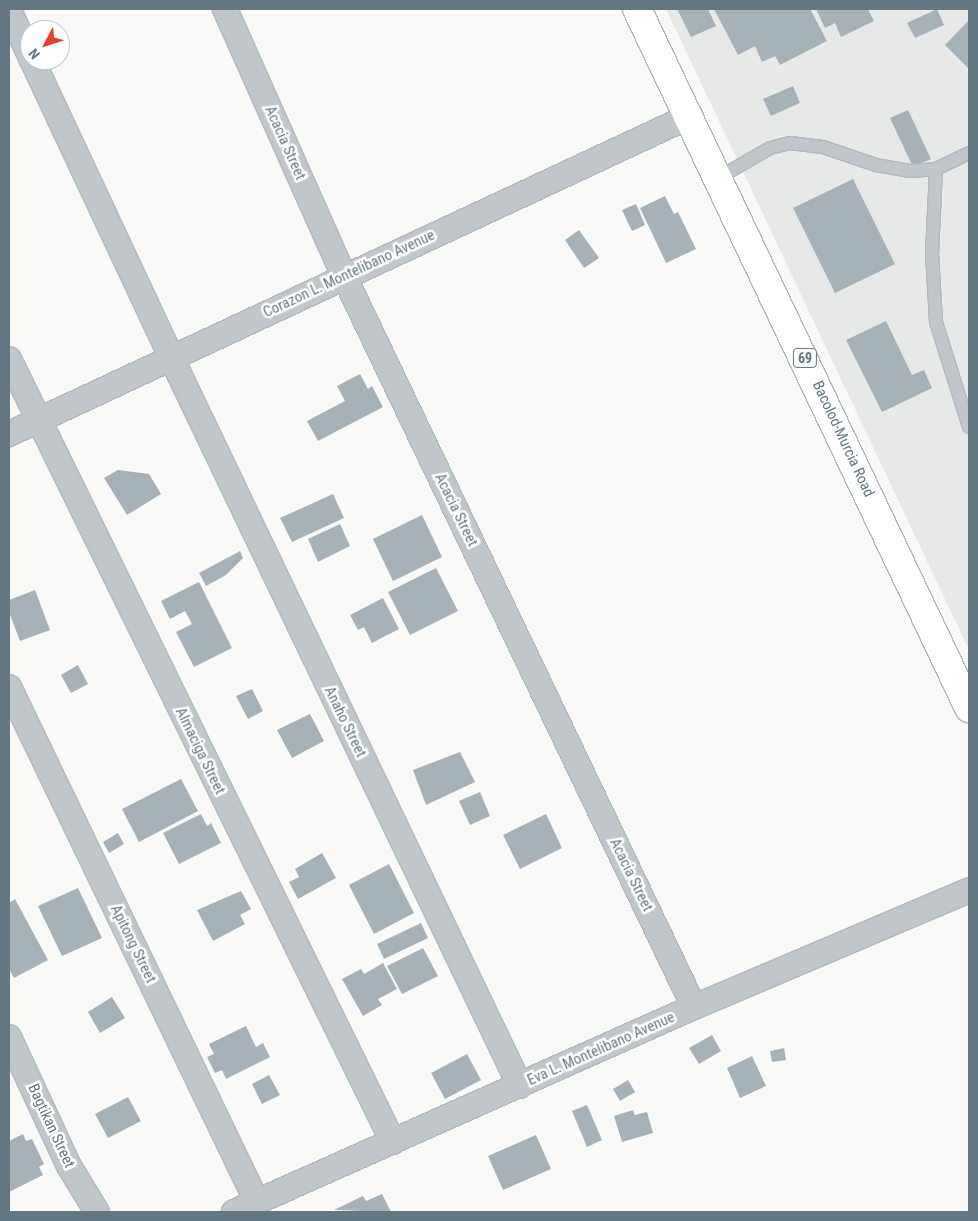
<!DOCTYPE html>
<html>
<head>
<meta charset="utf-8">
<style>
	body { margin:0 }
	#map { position:relative; width:978px; height:1221px; overflow:hidden; background:#f9f9f7; font-family:"Roboto Condensed",sans-serif }
	div>[style] { position:absolute }
	.built>* { inset:0; background:#e7e9e8 }
	.building>* { inset:0; background:#a6b2b7 }
	.roads { filter:drop-shadow(1px 0 #b3b9bc) drop-shadow(-1px 0 #b3b9bc) drop-shadow(0 1px #b3b9bc) drop-shadow(0 -1px #b3b9bc) }
	.lane>* { height:12px; margin:-6px; padding:0 6px; transform-origin:6px; border-radius:6px; background:#c0c6c9 }
	.street>* { height:24px; margin:-12px; padding:0 12px; transform-origin:12px; border-radius:12px; background:#c0c6c9 }
	.highway>* { height:28px; margin:-14px; padding:0 14px; transform-origin:14px; border-radius:14px; background:#fff }
	span { translate:-50% -50%; white-space:nowrap; text-align:center; line-height:1.15; -webkit-text-stroke:5px #fff; paint-order:stroke }
	.shield-label span { padding:1px 4px; background:#fff; border:1px solid; border-radius:4px; -webkit-text-stroke-width:0 }
	.shield-label { font-size:14px; color:#637883; font-weight:700 }
	.street-label { font-size:15px; color:#637883 }
	.frame { position:absolute; inset:0; border:10px solid #637883; pointer-events:none }
	.north { position:absolute; left:20px; top:20px; width:50px; height:50px; box-sizing:border-box; background:#fff; border:1px solid #c1c9cd; border-radius:50%; rotate:230deg; font-size:14px; font-weight:700; line-height:20px; text-align:center; color:#637883 }
	.north::after { content:''; display:block; margin:auto; width:18px; height:22px; background:#ea3f26; clip-path:polygon(50% 0,100% 100%,50% 72%,0 100%) }
</style>
</head>
<body>
<div id="map">
	<div class="built">
		<i style="clip-path:polygon(666px 9px,969px 9px,969px 650px)"></i>
	</div>
	<div class="building">
		<i style="clip-path:polygon(677px 9px,708px 9px,716px 26px,691px 37px)"></i>
		<i style="clip-path:polygon(714px 9px,810px 9px,827px 41px,780px 65px,775px 56px,762px 62px,755px 46px,738px 55px)"></i>
		<i style="clip-path:polygon(816px 9px,868px 9px,874px 21px,841px 37px,835px 23px,825px 28px)"></i>
		<i style="clip-path:polygon(937px 9px,944px 25px,915px 38px,907px 23px)"></i>
		<i style="clip-path:polygon(969px 20px,969px 69px,945px 45px)"></i>
		<i style="clip-path:polygon(793px 86px,800px 103px,771px 116px,763px 99px)"></i>
		<i style="clip-path:polygon(908px 110px,931px 159px,913px 167px,890px 118px)"></i>
		<i style="clip-path:polygon(853px 179px,895px 264px,835px 293px,793px 208px)"></i>
		<i style="clip-path:polygon(665px 196px,674px 214px,678px 212px,696px 249px,666px 263px,640px 208px)"></i>
		<i style="clip-path:polygon(636px 204px,645px 225px,632px 231px,622px 210px)"></i>
		<i style="clip-path:polygon(579px 230px,599px 258px,584px 268px,565px 240px)"></i>
		<i style="clip-path:polygon(886px 321px,912px 375px,924px 370px,932px 388px,882px 412px,846px 340px)"></i>
		<i style="clip-path:polygon(360px 374px,368px 389px,372px 386px,383px 407px,318px 441px,307px 421px,345px 401px,337px 386px)"></i>
		<i style="clip-path:polygon(118px 470px,149px 474px,161px 494px,127px 515px,104px 478px)"></i>
		<i style="clip-path:polygon(333px 494px,344px 518px,292px 542px,280px 518px)"></i>
		<i style="clip-path:polygon(422px 515px,442px 557px,393px 581px,373px 539px)"></i>
		<i style="clip-path:polygon(340px 524px,350px 546px,318px 562px,308px 539px)"></i>
		<i style="clip-path:polygon(240px 551px,243px 558px,226px 575px,206px 586px,199px 573px)"></i>
		<i style="clip-path:polygon(436px 568px,458px 611px,410px 635px,388px 592px)"></i>
		<i style="clip-path:polygon(199px 582px,232px 648px,194px 667px,176px 632px,192px 624px,185px 611px,170px 619px,161px 601px)"></i>
		<i style="clip-path:polygon(35px 590px,50px 630px,20px 641px,9px 612px,9px 600px)"></i>
		<i style="clip-path:polygon(383px 598px,399px 629px,372px 643px,364px 627px,358px 630px,350px 615px)"></i>
		<i style="clip-path:polygon(78px 665px,88px 684px,71px 693px,61px 675px)"></i>
		<i style="clip-path:polygon(252px 689px,263px 711px,248px 719px,236px 696px)"></i>
		<i style="clip-path:polygon(310px 714px,324px 741px,292px 758px,277px 730px)"></i>
		<i style="clip-path:polygon(460px 752px,475px 782px,426px 805px,413px 770px)"></i>
		<i style="clip-path:polygon(181px 779px,198px 811px,139px 842px,122px 809px)"></i>
		<i style="clip-path:polygon(480px 792px,490px 816px,470px 825px,459px 801px)"></i>
		<i style="clip-path:polygon(201px 814px,207px 826px,211px 823px,221px 843px,179px 864px,163px 833px)"></i>
		<i style="clip-path:polygon(546px 814px,562px 848px,520px 869px,503px 835px)"></i>
		<i style="clip-path:polygon(118px 833px,124px 844px,109px 853px,103px 842px)"></i>
		<i style="clip-path:polygon(322px 853px,336px 878px,298px 899px,289px 882px,299px 877px,295px 869px)"></i>
		<i style="clip-path:polygon(389px 864px,414px 913px,374px 934px,349px 885px)"></i>
		<i style="clip-path:polygon(78px 888px,102px 938px,62px 956px,38px 906px)"></i>
		<i style="clip-path:polygon(241px 891px,251px 909px,240px 915px,245px 924px,213px 941px,197px 910px)"></i>
		<i style="clip-path:polygon(15px 899px,48px 960px,14px 978px,9px 969px,9px 903px)"></i>
		<i style="clip-path:polygon(421px 923px,428px 938px,384px 959px,377px 944px)"></i>
		<i style="clip-path:polygon(423px 948px,438px 976px,402px 994px,387px 966px)"></i>
		<i style="clip-path:polygon(383px 963px,397px 989px,378px 999px,382px 1005px,363px 1016px,342px 979px,361px 969px,364px 974px)"></i>
		<i style="clip-path:polygon(112px 997px,125px 1018px,100px 1033px,88px 1012px)"></i>
		<i style="clip-path:polygon(246px 1026px,256px 1047px,263px 1043px,270px 1057px,226px 1079px,222px 1070px,215px 1073px,207px 1057px,214px 1054px,209px 1044px)"></i>
		<i style="clip-path:polygon(712px 1035px,721px 1051px,699px 1064px,689px 1048px)"></i>
		<i style="clip-path:polygon(784px 1048px,786px 1060px,772px 1062px,770px 1051px)"></i>
		<i style="clip-path:polygon(467px 1054px,481px 1080px,445px 1099px,431px 1073px)"></i>
		<i style="clip-path:polygon(752px 1056px,766px 1086px,740px 1098px,727px 1068px)"></i>
		<i style="clip-path:polygon(269px 1075px,280px 1095px,262px 1104px,252px 1084px)"></i>
		<i style="clip-path:polygon(628px 1080px,635px 1092px,620px 1101px,613px 1089px)"></i>
		<i style="clip-path:polygon(128px 1097px,141px 1121px,108px 1138px,95px 1114px)"></i>
		<i style="clip-path:polygon(587px 1105px,602px 1140px,587px 1147px,572px 1111px)"></i>
		<i style="clip-path:polygon(633px 1110px,635px 1115px,647px 1112px,653px 1133px,622px 1142px,614px 1116px)"></i>
		<i style="clip-path:polygon(23px 1134px,26px 1141px,32px 1139px,44px 1164px,39px 1167px,43px 1175px,9px 1192px,9px 1141px)"></i>
		<i style="clip-path:polygon(536px 1135px,551px 1169px,503px 1190px,488px 1156px)"></i>
		<i style="clip-path:polygon(382px 1194px,391px 1212px,334px 1210px,363px 1196px,366px 1201px)"></i>
	</div>
	<div class="roads">
		<div class="lane">
			<i style="left:936px;top:169px;width:84px;rotate:92.7deg"></i>
			<i style="left:932px;top:253px;width:69px;rotate:86.7deg"></i>
			<i style="left:936px;top:322px;width:110px;rotate:72.6deg"></i>
			<i style="left:720px;top:177px;width:58px;rotate:-30.1deg"></i>
			<i style="left:770px;top:148px;width:21px;rotate:-14deg"></i>
			<i style="left:790px;top:143px;width:33px;rotate:7deg"></i>
			<i style="left:823px;top:147px;width:56px;rotate:18.8deg"></i>
			<i style="left:876px;top:165px;width:35px;rotate:10deg"></i>
			<i style="left:910px;top:171px;width:26px;rotate:-4deg"></i>
			<i style="left:936px;top:169px;width:37px;rotate:-26deg"></i>
		</div>
		<div class="street">
			<i style="left:225px;top:9px;width:292px;rotate:66deg"></i>
			<i style="left:344px;top:276px;width:810px;rotate:64.42deg"></i>
			<i style="left:9px;top:10px;width:51px;rotate:65.5deg"></i>
			<i style="left:32px;top:60px;width:328px;rotate:64.9deg"></i>
			<i style="left:171px;top:357px;width:808px;rotate:64.42deg"></i>
			<i style="left:9px;top:359px;width:872px;rotate:63.88deg"></i>
			<i style="left:9px;top:434px;width:752px;rotate:-25.03deg"></i>
			<i style="left:9px;top:687px;width:572px;rotate:64.29deg"></i>
			<i style="left:9px;top:1037px;width:142px;rotate:65.1deg"></i>
			<i style="left:69px;top:1166px;width:54px;rotate:58.7deg"></i>
			<i style="left:234px;top:1212px;width:504px;rotate:-24.02deg"></i>
			<i style="left:694px;top:1007px;width:299px;rotate:-23deg"></i>
		</div>
		<div class="highway">
			<i style="left:637px;top:9px;width:774px;rotate:64.59deg"></i>
		</div>
	</div>
	<div class="shield-label">
		<span style="left:805px;top:358px">69</span>
	</div>
	<div class="street-label">
		<span style="left:285px;top:143px;rotate:66deg">Acacia Street</span>
		<span style="left:349px;top:274px;rotate:-25deg">Corazon L. Montelibano Avenue</span>
		<span style="left:843px;top:439px;rotate:65deg">Bacolod-Murcia Road</span>
		<span style="left:456px;top:510px;rotate:64deg">Acacia Street</span>
		<span style="left:345px;top:722px;rotate:64deg">Anaho Street</span>
		<span style="left:200px;top:751px;rotate:64deg">Almaciga Street</span>
		<span style="left:631px;top:875px;rotate:64deg">Acacia Street</span>
		<span style="left:133px;top:944px;rotate:64deg">Apitong Street</span>
		<span style="left:601px;top:1049px;rotate:-24deg">Eva L. Montelibano Avenue</span>
		<span style="left:51px;top:1126px;rotate:65deg">Bagtikan Street</span>
	</div>
	<div class="frame"></div>
	<div class="north">N</div>
</div>
</body>
</html>
